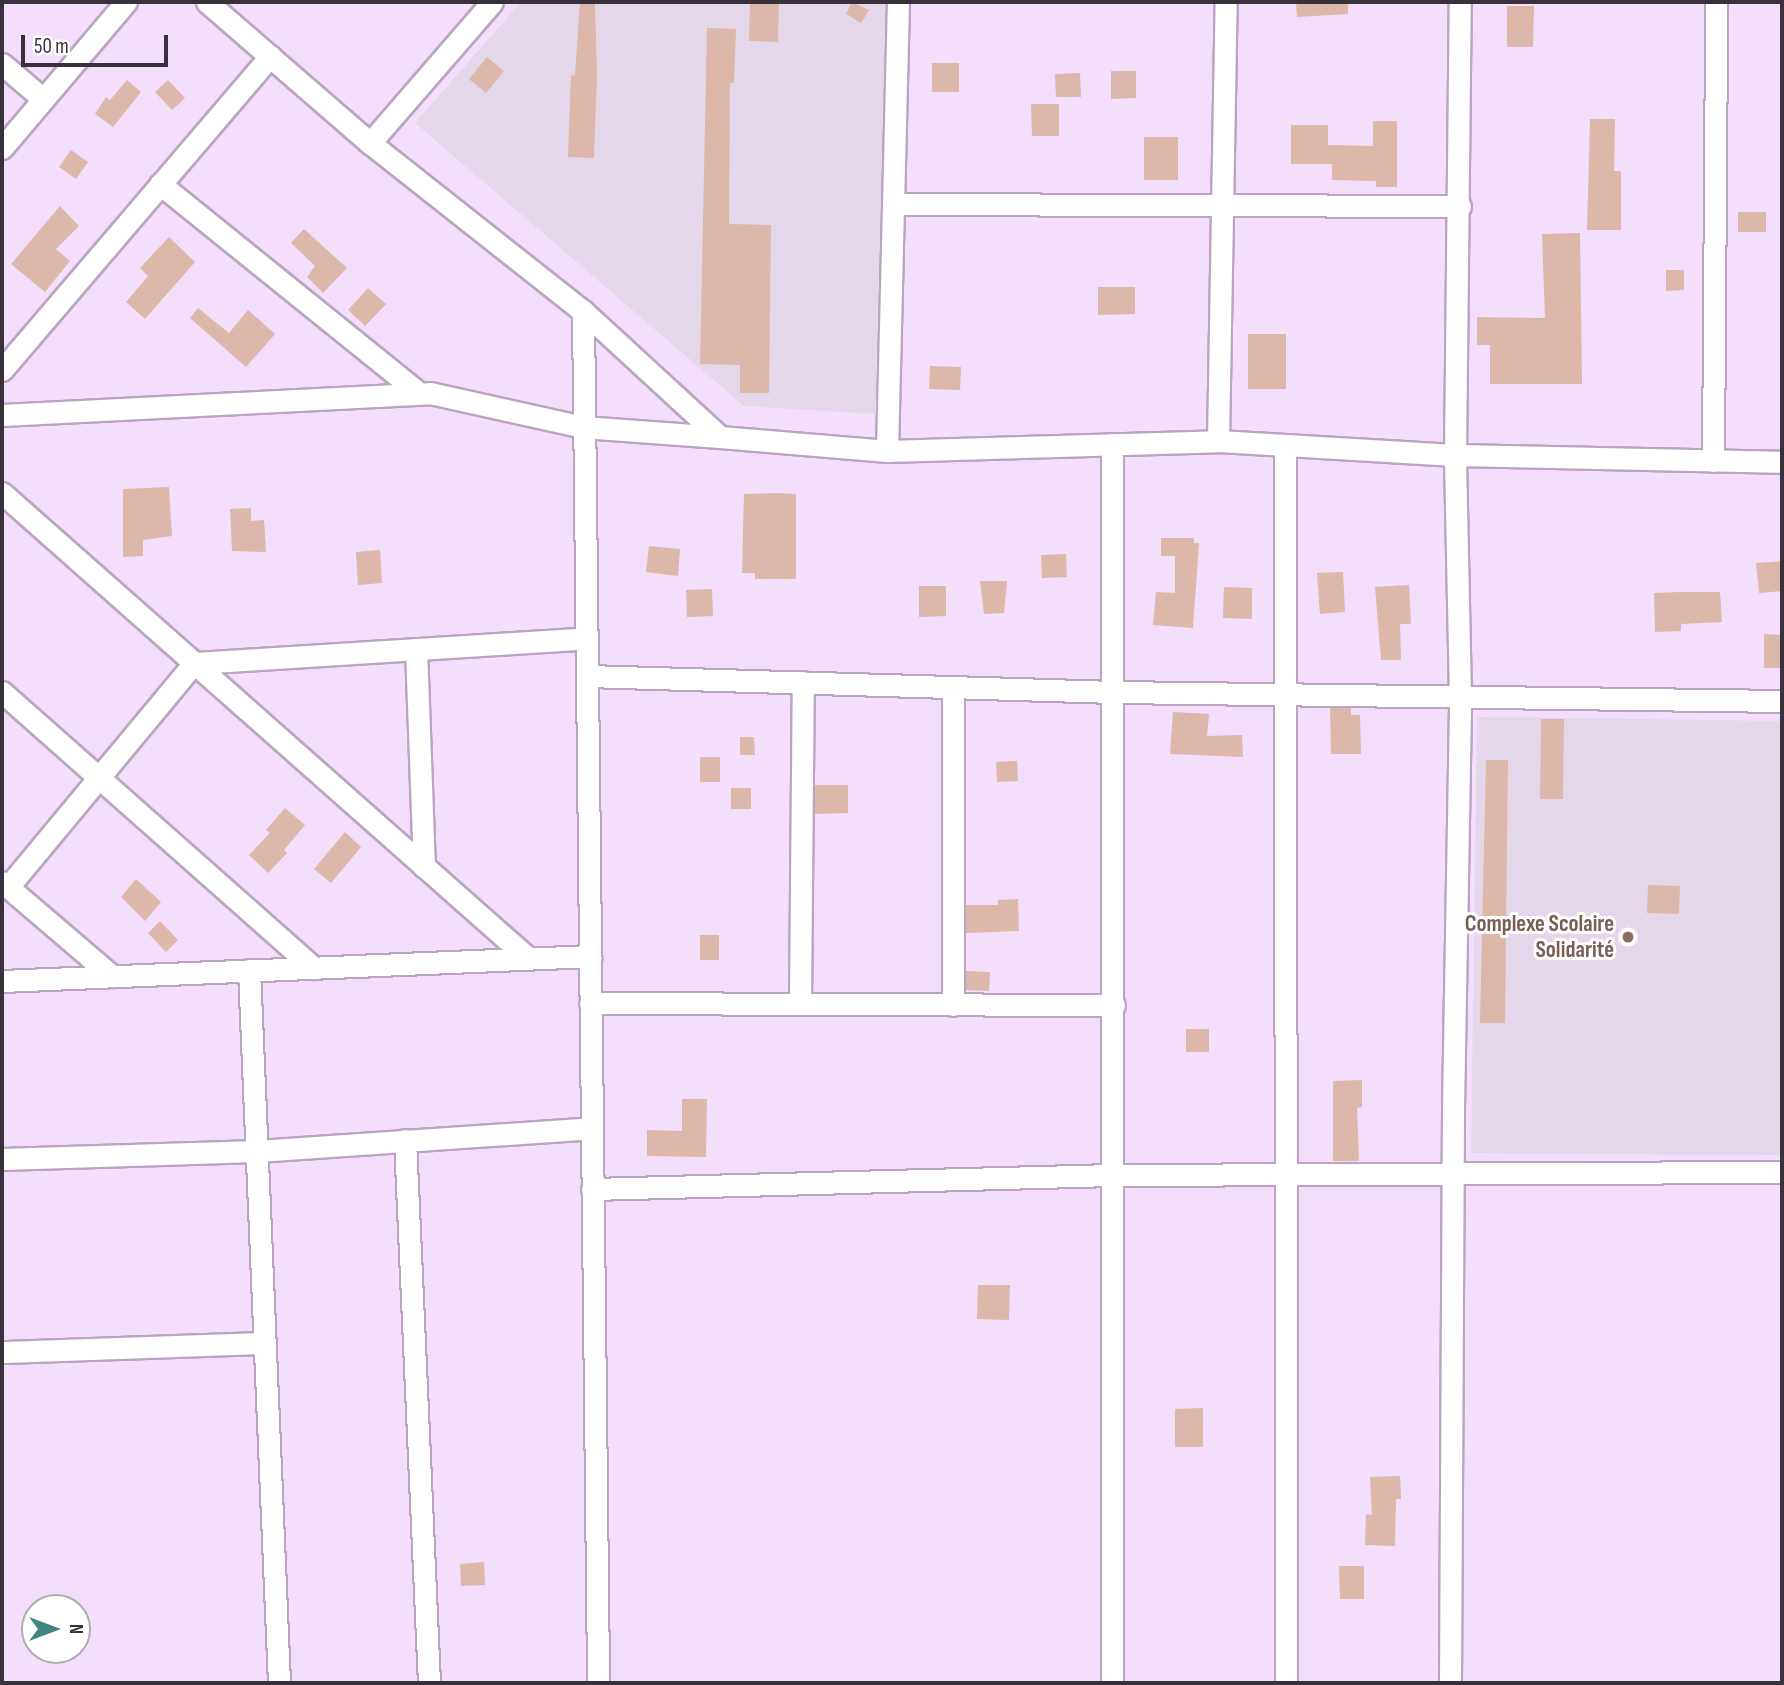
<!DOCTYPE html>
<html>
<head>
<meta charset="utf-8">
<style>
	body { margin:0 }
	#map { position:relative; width:1784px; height:1685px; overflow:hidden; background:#f3defb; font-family:"Sofia Sans Condensed",sans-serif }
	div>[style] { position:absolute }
	.education>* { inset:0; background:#e5d7ea }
	.building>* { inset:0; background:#dbb8a9 }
	.roads { filter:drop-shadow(2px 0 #baa5c1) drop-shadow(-2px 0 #baa5c1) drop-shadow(0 2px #baa5c1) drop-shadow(0 -2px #baa5c1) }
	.street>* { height:21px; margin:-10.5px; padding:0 10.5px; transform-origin:10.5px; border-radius:10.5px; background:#fff }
	.dots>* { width:19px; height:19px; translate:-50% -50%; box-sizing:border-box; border:4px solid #fff; border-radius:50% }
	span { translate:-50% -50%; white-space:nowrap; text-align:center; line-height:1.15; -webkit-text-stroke:6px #fff; paint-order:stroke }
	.education-label { font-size:23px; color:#785e54; font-weight:700 }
	.right { translate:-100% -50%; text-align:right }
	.frame { position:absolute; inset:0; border:4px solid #38303b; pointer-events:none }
	.north { position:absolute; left:21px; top:1594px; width:70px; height:70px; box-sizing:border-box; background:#fff; border:2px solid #afacb1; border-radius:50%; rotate:90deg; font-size:19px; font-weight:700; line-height:28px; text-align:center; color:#38303b }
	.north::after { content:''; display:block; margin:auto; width:24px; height:32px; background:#41877f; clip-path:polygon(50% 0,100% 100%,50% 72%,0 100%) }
	.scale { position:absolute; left:21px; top:35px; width:147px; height:32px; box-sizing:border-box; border:4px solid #38303b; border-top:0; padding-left:9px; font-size:21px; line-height:24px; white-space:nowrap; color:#38303b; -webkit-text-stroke:5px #fff; paint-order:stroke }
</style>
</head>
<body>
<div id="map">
	<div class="education">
		<i style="clip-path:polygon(521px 2px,886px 4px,875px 414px,744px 406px,415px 123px)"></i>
		<i style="clip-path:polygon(1477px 717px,1782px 721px,1782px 1155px,1471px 1153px)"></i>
	</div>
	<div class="building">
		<i style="clip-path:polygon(580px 2px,595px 2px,597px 76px,594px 158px,568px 157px,571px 75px,575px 76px)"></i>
		<i style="clip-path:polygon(750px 2px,779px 2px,778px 42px,749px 41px)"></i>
		<i style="clip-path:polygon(852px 2px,869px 10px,861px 23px,846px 14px)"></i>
		<i style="clip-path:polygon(1296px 2px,1348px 2px,1348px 14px,1297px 17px)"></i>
		<i style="clip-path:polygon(1507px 6px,1534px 6px,1533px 47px,1507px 47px)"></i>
		<i style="clip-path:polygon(707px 28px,736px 29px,734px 83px,730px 83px,729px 224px,771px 225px,769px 393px,740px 393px,740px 365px,700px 364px)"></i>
		<i style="clip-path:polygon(487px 57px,504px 71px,486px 93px,469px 79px)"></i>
		<i style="clip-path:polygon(932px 63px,959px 63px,959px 92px,932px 92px)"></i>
		<i style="clip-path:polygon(1111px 71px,1136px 71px,1136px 98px,1111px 99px)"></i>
		<i style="clip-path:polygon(1080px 73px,1081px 97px,1056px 97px,1055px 74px)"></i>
		<i style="clip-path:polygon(127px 80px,141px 92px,113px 127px,95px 114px,106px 97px,110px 100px)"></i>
		<i style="clip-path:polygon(168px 80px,185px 98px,172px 110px,155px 92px)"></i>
		<i style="clip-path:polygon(1031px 104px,1059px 104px,1059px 136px,1032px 136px)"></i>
		<i style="clip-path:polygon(1590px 119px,1615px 119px,1614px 171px,1621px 171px,1621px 230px,1587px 230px)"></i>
		<i style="clip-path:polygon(1373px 121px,1397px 121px,1397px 187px,1376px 187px,1376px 181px,1332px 180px,1332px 164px,1291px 164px,1291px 125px,1328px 125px,1328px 145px,1373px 146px)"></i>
		<i style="clip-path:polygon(1144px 137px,1178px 137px,1178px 180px,1144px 180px)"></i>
		<i style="clip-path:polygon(71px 150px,88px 162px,76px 179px,59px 167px)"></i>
		<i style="clip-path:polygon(60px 206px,79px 226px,56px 249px,70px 261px,45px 292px,11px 264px)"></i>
		<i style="clip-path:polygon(1738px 212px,1766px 212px,1766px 232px,1738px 232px)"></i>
		<i style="clip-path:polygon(304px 229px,347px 268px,323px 293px,307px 277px,315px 266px,291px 243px)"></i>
		<i style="clip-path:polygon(1580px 233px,1582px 384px,1490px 384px,1490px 345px,1477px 345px,1477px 317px,1545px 318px,1542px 234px)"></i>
		<i style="clip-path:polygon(169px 237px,195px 262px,145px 319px,126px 302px,148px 276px,140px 268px)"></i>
		<i style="clip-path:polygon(1666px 270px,1684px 270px,1684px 290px,1666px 291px)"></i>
		<i style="clip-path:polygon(1098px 287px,1135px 287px,1135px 314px,1098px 315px)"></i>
		<i style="clip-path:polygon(368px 288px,386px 304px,365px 326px,348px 310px)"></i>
		<i style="clip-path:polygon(198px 308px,229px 333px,248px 310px,275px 334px,246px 367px,190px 318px)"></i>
		<i style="clip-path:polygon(1248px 334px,1286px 334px,1286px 389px,1248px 389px)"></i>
		<i style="clip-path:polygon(930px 366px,961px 367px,960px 390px,929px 389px)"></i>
		<i style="clip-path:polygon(169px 487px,172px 536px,143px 540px,143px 556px,123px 557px,123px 489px)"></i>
		<i style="clip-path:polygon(776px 493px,796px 494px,796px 579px,755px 579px,755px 573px,742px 573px,744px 494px)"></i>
		<i style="clip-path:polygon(251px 508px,251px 521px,264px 520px,266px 552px,232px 551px,230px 509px)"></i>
		<i style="clip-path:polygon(1161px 538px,1194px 538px,1194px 543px,1199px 543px,1193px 628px,1153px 625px,1156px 592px,1175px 593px,1175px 556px,1161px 556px)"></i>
		<i style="clip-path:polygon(649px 546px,680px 549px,678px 576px,646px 572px)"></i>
		<i style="clip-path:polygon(380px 550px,382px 583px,358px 585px,356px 552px)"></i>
		<i style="clip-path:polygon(1066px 554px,1067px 577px,1042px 578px,1041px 555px)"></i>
		<i style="clip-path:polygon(1782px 561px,1782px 591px,1759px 593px,1756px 563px)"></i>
		<i style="clip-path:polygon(1343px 572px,1345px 612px,1320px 614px,1317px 573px)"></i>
		<i style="clip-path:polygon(980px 581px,1007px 581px,1004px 613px,984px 614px)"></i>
		<i style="clip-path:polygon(1409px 585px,1411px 624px,1400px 624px,1401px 660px,1381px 660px,1375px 587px)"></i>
		<i style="clip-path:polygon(919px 586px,946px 586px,946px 616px,919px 617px)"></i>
		<i style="clip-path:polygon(1224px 587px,1252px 588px,1252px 619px,1223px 618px)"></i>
		<i style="clip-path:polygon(712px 589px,713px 616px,687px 617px,686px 590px)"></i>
		<i style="clip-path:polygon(1680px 592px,1720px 592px,1722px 622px,1681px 624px,1681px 631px,1655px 632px,1654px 593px)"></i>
		<i style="clip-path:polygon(1764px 634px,1782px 635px,1782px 668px,1764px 668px)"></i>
		<i style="clip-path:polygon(1330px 708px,1351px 708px,1351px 715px,1360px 715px,1361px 754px,1331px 754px)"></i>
		<i style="clip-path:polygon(1173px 712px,1209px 714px,1207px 736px,1242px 735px,1243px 757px,1170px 754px)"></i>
		<i style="clip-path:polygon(1541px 719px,1564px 719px,1563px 799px,1540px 799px)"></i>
		<i style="clip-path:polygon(740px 737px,754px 737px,755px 755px,740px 755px)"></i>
		<i style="clip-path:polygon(700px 757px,720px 757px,720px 782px,700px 782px)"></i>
		<i style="clip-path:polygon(1486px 760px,1508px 760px,1505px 1023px,1480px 1023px)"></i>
		<i style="clip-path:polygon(1017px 761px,1018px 781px,997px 782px,996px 762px)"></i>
		<i style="clip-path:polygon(815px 785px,848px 785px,848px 813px,815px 814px)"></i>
		<i style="clip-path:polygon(731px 788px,751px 788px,751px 809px,731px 809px)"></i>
		<i style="clip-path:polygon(285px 808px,305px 825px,284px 850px,287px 853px,268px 873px,249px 855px,270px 833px,266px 830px)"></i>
		<i style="clip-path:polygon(345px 832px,361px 847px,331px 883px,314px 869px)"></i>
		<i style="clip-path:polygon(136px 879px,161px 902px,145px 921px,121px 897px)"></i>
		<i style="clip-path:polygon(1648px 885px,1680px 886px,1679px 914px,1647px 913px)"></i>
		<i style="clip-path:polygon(1018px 899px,1019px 931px,966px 933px,966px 905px,998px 905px,998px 900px)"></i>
		<i style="clip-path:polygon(160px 921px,178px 940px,166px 952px,148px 933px)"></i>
		<i style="clip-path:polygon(700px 935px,719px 935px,719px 960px,700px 960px)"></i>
		<i style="clip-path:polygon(966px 971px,990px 972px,989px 991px,966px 990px)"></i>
		<i style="clip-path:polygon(1186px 1029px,1209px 1029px,1209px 1052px,1186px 1052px)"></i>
		<i style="clip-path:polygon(1362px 1080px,1362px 1107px,1357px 1108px,1359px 1161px,1333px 1161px,1333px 1081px)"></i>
		<i style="clip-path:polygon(682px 1099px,707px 1099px,706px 1157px,647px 1156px,647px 1130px,682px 1131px)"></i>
		<i style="clip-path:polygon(978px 1285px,1010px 1285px,1009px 1320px,977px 1319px)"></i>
		<i style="clip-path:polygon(1203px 1408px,1203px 1447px,1175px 1447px,1175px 1409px)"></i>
		<i style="clip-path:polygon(1400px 1476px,1401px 1499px,1396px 1499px,1395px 1546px,1365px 1545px,1366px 1514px,1372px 1515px,1370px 1477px)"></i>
		<i style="clip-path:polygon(484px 1562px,485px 1585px,461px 1586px,460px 1564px)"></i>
		<i style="clip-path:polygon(1339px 1566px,1364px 1566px,1364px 1599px,1340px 1599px)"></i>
	</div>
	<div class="roads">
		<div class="street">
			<i style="left:207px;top:2px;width:216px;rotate:40.9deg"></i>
			<i style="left:370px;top:143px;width:271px;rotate:38.3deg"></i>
			<i style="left:583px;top:311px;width:186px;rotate:42.6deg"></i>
			<i style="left:720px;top:437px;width:168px;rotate:4.8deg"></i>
			<i style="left:887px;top:451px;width:331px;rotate:-1.7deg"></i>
			<i style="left:1218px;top:441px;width:237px;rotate:3.4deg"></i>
			<i style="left:1455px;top:455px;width:327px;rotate:1.2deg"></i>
			<i style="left:2px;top:64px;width:54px;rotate:40.5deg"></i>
			<i style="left:370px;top:143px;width:186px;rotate:-49.1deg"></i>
			<i style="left:2px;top:148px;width:192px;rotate:-49.7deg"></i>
			<i style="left:160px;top:184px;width:333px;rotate:38.9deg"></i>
			<i style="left:893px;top:204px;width:567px;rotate:0.2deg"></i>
			<i style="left:583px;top:311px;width:1372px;rotate:89.37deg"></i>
			<i style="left:2px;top:370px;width:413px;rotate:-49.5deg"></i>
			<i style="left:2px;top:415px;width:429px;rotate:-2.9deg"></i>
			<i style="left:430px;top:393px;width:157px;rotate:12.5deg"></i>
			<i style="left:583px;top:427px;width:137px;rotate:4.2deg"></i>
			<i style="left:1218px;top:441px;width:439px;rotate:-89deg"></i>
			<i style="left:1285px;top:445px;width:1238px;rotate:89.95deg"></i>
			<i style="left:887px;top:451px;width:449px;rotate:-88.6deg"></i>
			<i style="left:1713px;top:461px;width:459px;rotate:-89.6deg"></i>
			<i style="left:2px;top:493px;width:702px;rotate:41.48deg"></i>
			<i style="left:416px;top:649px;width:218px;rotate:87.9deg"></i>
			<i style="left:587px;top:676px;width:528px;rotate:1.74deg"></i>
			<i style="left:1115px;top:692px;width:667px;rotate:0.77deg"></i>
			<i style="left:953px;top:687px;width:318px;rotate:90deg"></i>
			<i style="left:2px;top:692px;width:417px;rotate:41.5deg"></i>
			<i style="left:2px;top:882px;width:145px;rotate:40.5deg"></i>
			<i style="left:8px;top:887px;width:291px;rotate:-50.3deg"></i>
			<i style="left:194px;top:663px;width:393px;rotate:-3.6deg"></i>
			<i style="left:249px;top:970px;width:714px;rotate:87.59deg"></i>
			<i style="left:2px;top:981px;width:589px;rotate:-2.43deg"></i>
			<i style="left:590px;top:1003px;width:524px;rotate:0.22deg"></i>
			<i style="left:800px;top:1004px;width:322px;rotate:-89.5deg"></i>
			<i style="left:405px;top:1140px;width:544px;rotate:87.47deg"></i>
			<i style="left:2px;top:1159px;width:255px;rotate:-1.8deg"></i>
			<i style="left:257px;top:1151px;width:335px;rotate:-3.9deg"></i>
			<i style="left:592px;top:1189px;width:521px;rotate:-1.54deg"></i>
			<i style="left:1113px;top:1175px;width:669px;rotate:-0.26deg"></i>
			<i style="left:2px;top:1352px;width:263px;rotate:-2deg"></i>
			<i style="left:1112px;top:1683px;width:1239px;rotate:-90deg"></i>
			<i style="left:1450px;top:1683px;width:575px;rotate:-89.7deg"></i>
			<i style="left:1453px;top:1108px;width:411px;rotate:-89deg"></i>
			<i style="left:1460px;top:697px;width:242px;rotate:-91.2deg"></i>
			<i style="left:1455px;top:455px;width:453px;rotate:-89.4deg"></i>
		</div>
	</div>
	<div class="dots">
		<i style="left:1628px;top:937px;background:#8d6e63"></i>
	</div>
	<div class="education-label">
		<span class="right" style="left:1614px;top:937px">Complexe Scolaire<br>Solidarité</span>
	</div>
	<div class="frame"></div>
	<div class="north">N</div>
	<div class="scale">50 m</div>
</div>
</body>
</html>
